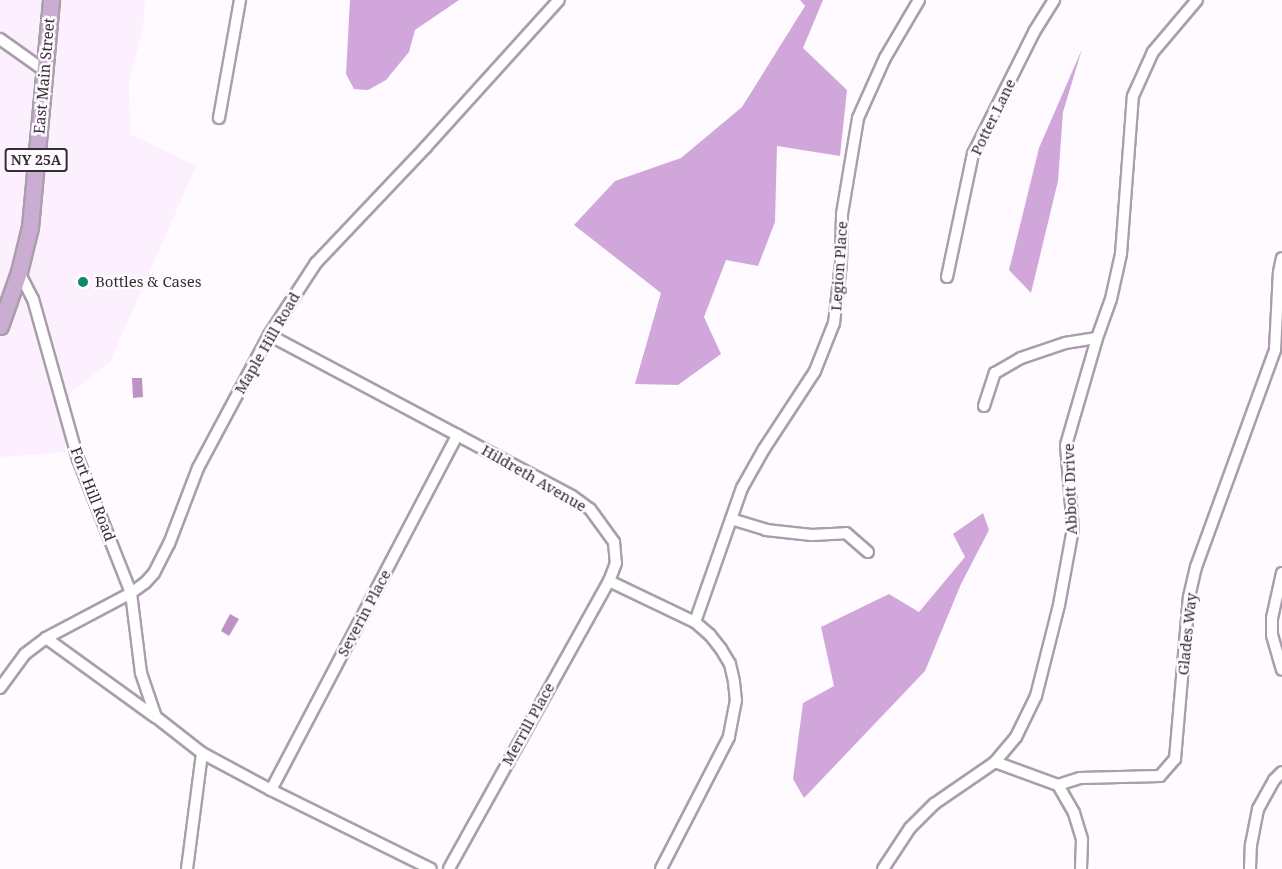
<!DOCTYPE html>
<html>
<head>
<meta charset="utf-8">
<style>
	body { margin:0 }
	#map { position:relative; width:1282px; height:869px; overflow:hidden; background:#fefaff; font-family:"Noto Serif",serif }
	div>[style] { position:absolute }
	.built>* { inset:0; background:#fceffe }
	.forest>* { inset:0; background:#d1a7db }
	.water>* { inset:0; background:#bd93c6 }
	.roads { filter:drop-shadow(2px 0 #a99fab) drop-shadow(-2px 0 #a99fab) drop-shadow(0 2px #a99fab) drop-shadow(0 -2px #a99fab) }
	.minor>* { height:10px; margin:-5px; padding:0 5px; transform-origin:5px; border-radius:5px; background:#fff }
	.primary>* { height:15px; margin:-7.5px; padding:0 7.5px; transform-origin:7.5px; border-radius:7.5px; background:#cbadd3 }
	.dots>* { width:16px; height:16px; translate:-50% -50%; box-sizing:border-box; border:3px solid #fefaff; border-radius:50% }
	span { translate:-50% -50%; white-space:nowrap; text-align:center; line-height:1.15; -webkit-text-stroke:5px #fefaff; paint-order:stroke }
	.shield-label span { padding:2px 4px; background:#fefaff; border:2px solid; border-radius:4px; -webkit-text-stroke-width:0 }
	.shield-label { font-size:14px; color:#322e32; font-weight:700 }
	.street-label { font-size:15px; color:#322e32 }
	.poi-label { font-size:15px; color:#322e32 }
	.left { translate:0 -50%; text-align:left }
</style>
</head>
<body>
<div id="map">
	<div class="built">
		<i style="clip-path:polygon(0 0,145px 0,143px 29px,129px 80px,130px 134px,196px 166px,110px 362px,70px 393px,65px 452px,0 457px)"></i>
	</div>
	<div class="forest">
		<i style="clip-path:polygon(350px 0,459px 0,415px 30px,409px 52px,386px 80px,368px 90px,354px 89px,346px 74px)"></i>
		<i style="clip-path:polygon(800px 0,823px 0,803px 48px,847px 90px,840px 156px,777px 146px,775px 222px,758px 266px,726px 260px,704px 317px,721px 354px,678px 385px,635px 384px,661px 293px,574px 225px,615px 181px,681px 158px,742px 107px,805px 6px)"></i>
		<i style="clip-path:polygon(1082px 49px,1063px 112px,1058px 181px,1031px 293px,1009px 270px,1039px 148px)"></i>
		<i style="clip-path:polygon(983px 513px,989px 530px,961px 584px,925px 671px,804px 798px,793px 779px,803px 703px,834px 686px,821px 627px,889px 594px,919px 612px,965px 557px,953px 534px)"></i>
	</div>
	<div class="water">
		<i style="clip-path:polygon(132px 378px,142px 378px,143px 397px,133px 398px)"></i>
		<i style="clip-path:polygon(230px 614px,239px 619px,229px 636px,221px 631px)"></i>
	</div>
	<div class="roads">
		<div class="minor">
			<i style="left:0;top:39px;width:55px;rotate:35.4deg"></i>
			<i style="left:219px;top:118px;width:120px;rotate:-79.9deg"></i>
			<i style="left:19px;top:272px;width:30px;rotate:63deg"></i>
			<i style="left:33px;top:299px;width:166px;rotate:74.3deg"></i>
			<i style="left:78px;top:459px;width:144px;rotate:68.4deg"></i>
			<i style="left:131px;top:593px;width:81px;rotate:82.9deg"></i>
			<i style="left:141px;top:673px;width:46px;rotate:71.2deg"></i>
			<i style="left:156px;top:717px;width:58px;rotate:38deg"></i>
			<i style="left:202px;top:753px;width:78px;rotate:28.2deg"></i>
			<i style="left:271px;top:790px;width:178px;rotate:26.3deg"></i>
			<i style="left:947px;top:277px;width:126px;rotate:-78.1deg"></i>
			<i style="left:973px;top:154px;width:136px;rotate:-63.4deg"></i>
			<i style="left:1034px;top:32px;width:38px;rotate:-58deg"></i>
			<i style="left:269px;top:335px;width:343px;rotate:28deg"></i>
			<i style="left:572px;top:496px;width:22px;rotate:36deg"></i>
			<i style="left:590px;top:509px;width:41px;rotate:54deg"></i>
			<i style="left:614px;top:542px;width:21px;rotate:85deg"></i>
			<i style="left:616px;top:563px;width:19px;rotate:111deg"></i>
			<i style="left:609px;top:581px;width:329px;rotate:119.1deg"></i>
			<i style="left:984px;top:406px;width:35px;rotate:-72deg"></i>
			<i style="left:995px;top:373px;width:30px;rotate:-30deg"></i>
			<i style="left:1021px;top:358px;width:46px;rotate:-18.8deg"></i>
			<i style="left:1065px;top:343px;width:32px;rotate:-9deg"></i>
			<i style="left:731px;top:519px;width:37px;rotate:17deg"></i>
			<i style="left:766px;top:530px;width:46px;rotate:6.2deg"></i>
			<i style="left:812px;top:535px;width:34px;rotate:-3deg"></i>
			<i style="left:846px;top:533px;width:29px;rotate:41deg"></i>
			<i style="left:1282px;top:573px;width:46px;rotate:102.5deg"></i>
			<i style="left:1272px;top:618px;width:17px;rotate:90deg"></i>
			<i style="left:1272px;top:635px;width:36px;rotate:74deg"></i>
			<i style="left:609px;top:581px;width:95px;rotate:25.5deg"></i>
			<i style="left:695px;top:622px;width:20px;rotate:41deg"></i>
			<i style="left:710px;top:635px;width:18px;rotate:52deg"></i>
			<i style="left:721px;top:649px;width:17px;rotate:59deg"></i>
			<i style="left:730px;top:664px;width:18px;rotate:77deg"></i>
			<i style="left:734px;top:682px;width:18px;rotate:84deg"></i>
			<i style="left:736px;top:700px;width:38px;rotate:101deg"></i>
			<i style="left:729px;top:737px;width:148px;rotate:117.3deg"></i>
			<i style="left:695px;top:622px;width:142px;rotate:-70.7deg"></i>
			<i style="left:742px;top:488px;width:45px;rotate:-60.6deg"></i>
			<i style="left:764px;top:449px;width:93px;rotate:-56.8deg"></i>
			<i style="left:815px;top:371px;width:52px;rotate:-68.4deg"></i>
			<i style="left:834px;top:323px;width:60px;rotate:-83.3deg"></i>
			<i style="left:841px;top:263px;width:49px;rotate:-88.8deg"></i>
			<i style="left:842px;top:214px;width:97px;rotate:-80.5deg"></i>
			<i style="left:858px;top:118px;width:66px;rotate:-65.8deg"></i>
			<i style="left:885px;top:58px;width:67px;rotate:-59.6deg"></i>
			<i style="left:46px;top:638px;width:135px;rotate:35.9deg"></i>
			<i style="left:0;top:688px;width:42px;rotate:-53.7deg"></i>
			<i style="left:25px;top:654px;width:26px;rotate:-37deg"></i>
			<i style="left:46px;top:638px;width:96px;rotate:-27.9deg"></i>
			<i style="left:131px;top:593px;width:17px;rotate:-36deg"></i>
			<i style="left:145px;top:583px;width:13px;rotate:-48deg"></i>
			<i style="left:154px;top:573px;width:33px;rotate:-63deg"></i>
			<i style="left:169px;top:544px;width:81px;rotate:-69.1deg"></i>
			<i style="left:198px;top:468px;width:151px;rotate:-61.9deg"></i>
			<i style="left:269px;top:335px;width:86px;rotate:-56.9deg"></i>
			<i style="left:316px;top:263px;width:160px;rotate:-46.5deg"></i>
			<i style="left:426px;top:147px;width:198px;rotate:-47.9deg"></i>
			<i style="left:995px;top:762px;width:67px;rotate:20.1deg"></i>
			<i style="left:1058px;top:785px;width:23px;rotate:-18deg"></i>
			<i style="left:1080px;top:778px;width:80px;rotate:-1.4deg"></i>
			<i style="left:1160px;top:776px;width:23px;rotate:-49deg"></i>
			<i style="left:1175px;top:759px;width:163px;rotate:-85.1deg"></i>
			<i style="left:1189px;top:597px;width:31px;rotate:-77deg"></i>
			<i style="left:1196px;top:567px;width:231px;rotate:-70deg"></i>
			<i style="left:1275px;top:350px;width:78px;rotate:-87.1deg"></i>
			<i style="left:1279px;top:272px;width:14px;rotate:-78deg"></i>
			<i style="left:1058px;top:785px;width:32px;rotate:60deg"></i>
			<i style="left:1074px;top:813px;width:28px;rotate:73deg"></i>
			<i style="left:1082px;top:840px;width:29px;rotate:92deg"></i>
			<i style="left:271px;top:790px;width:401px;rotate:-62.3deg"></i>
			<i style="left:187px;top:869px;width:117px;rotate:-82.6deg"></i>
			<i style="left:883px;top:869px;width:49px;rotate:-56.6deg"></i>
			<i style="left:910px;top:828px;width:34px;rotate:-45deg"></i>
			<i style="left:934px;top:804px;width:74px;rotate:-34.5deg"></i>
			<i style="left:995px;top:762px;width:33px;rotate:-50deg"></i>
			<i style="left:1016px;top:737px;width:46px;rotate:-64deg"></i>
			<i style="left:1036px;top:696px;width:94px;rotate:-75.8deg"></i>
			<i style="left:1059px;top:605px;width:77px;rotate:-79.6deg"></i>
			<i style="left:1073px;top:529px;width:84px;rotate:-94.8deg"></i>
			<i style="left:1066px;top:445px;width:111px;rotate:-73.8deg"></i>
			<i style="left:1097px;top:338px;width:41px;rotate:-70.3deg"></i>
			<i style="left:1111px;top:299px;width:46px;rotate:-77.5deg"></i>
			<i style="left:1121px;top:254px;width:158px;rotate:-85.7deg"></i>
			<i style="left:1133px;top:96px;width:48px;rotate:-65.6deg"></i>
			<i style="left:1153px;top:52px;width:68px;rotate:-49.8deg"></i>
			<i style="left:1250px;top:869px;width:24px;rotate:-88deg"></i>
			<i style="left:1251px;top:845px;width:37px;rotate:-79deg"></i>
			<i style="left:1258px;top:809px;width:33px;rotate:-61deg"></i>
			<i style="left:1274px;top:780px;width:11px;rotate:-45deg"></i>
		</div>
		<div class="primary">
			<i style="left:0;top:326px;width:57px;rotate:-70.6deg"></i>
			<i style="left:19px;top:272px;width:46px;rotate:-76.3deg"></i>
			<i style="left:30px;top:227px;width:228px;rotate:-84.7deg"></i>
		</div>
	</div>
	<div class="dots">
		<i style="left:83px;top:282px;background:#0e886b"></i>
	</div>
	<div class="shield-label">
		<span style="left:36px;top:160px">NY 25A</span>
	</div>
	<div class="street-label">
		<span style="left:44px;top:76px;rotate:-85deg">East Main Street</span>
		<span style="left:993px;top:117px;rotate:-64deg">Potter Lane</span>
		<span style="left:839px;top:266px;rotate:-86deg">Legion Place</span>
		<span style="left:267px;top:343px;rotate:-60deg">Maple Hill Road</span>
		<span style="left:534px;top:478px;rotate:30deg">Hildreth Avenue</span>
		<span style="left:1070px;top:489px;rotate:-92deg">Abbott Drive</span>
		<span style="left:93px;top:494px;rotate:69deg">Fort Hill Road</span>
		<span style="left:364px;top:613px;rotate:-62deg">Severin Place</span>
		<span style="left:1187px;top:634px;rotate:-84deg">Glades Way</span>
		<span style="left:528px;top:724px;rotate:-61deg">Merrill Place</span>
	</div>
	<div class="poi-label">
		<span class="left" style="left:95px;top:282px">Bottles &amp; Cases</span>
	</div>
</div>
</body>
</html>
